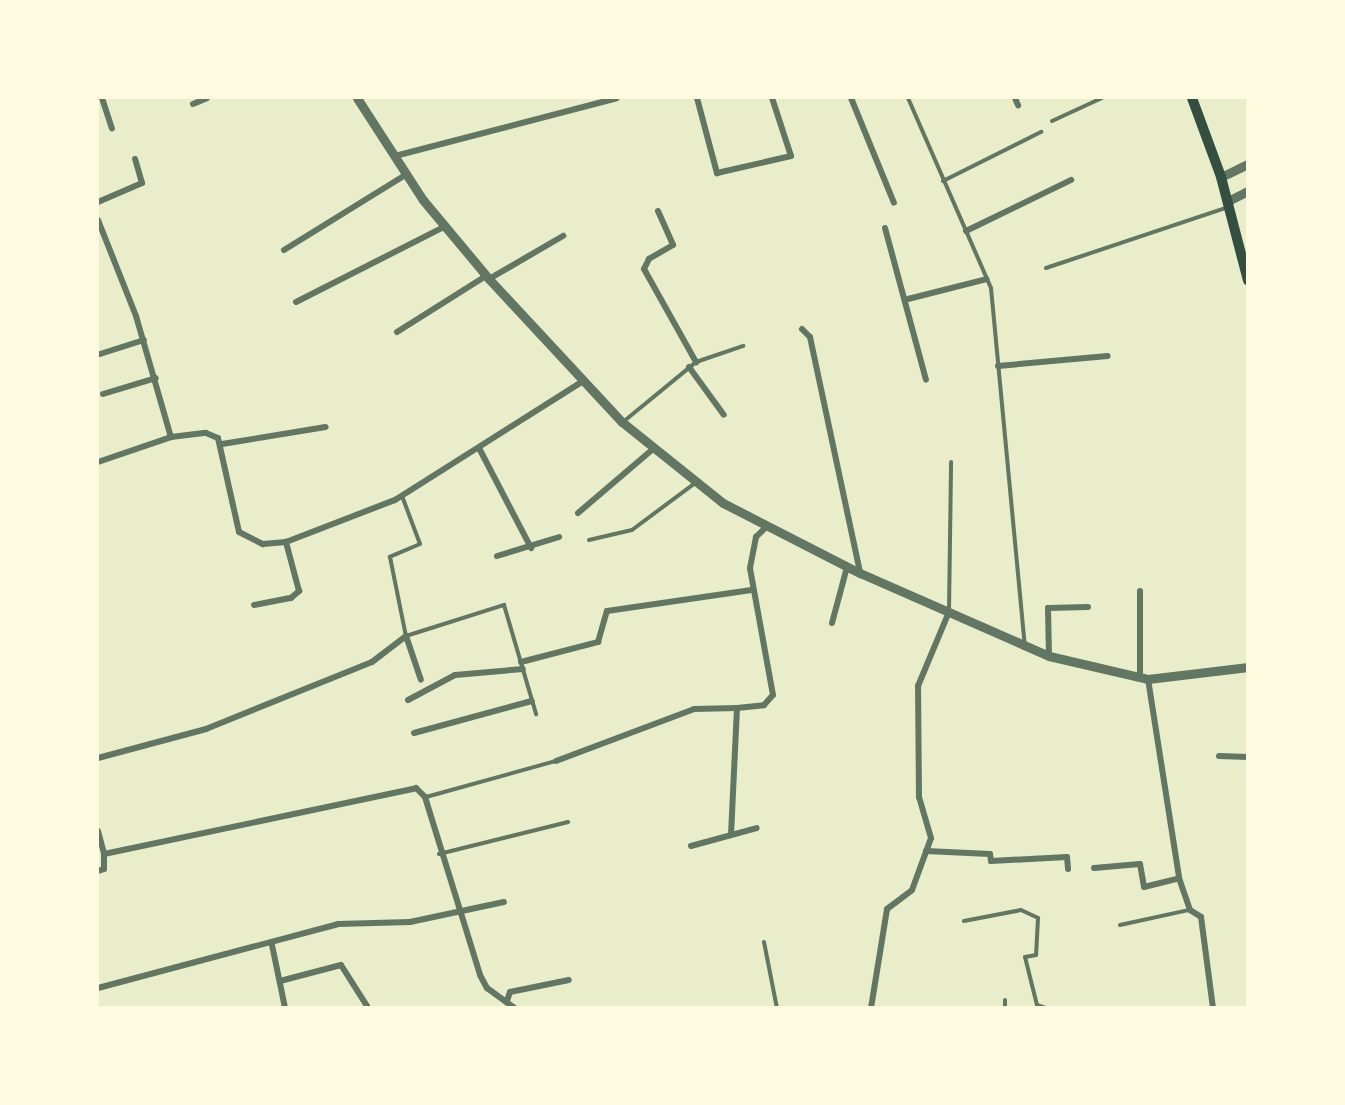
<!DOCTYPE html>
<html>
<head>
<meta charset="utf-8">
<style>
	body { margin:0 }
	#map { position:relative; width:1345px; height:1105px; overflow:hidden; background:#e9edc9; font-family:Lato,sans-serif }
	div>[style] { position:absolute }
	.service>* { height:4px; margin:-2px; padding:0 2px; transform-origin:2px; border-radius:2px; background:#617663 }
	.minor>* { height:6px; margin:-3px; padding:0 3px; transform-origin:3px; border-radius:3px; background:#617663 }
	.tertiary>* { height:9px; margin:-4.5px; padding:0 4.5px; transform-origin:4.5px; border-radius:4.5px; background:#617663 }
	.secondary>* { height:10px; margin:-5px; padding:0 5px; transform-origin:5px; border-radius:5px; background:#344e41 }
	span { translate:-50% -50%; white-space:nowrap; text-align:center; line-height:1.15; -webkit-text-stroke:5px #fefae0; paint-order:stroke }
	.frame { position:absolute; inset:0; border:99px solid #fefae0; pointer-events:none }
</style>
</head>
<body>
<div id="map">
	<div class="service">
		<i style="left:908px;top:98px;width:207px;rotate:66.4deg"></i>
		<i style="left:991px;top:288px;width:359px;rotate:84.6deg"></i>
		<i style="left:1052px;top:121px;width:55px;rotate:-24.7deg"></i>
		<i style="left:943px;top:181px;width:110px;rotate:-26.6deg"></i>
		<i style="left:1046px;top:268px;width:192px;rotate:-18.5deg"></i>
		<i style="left:623px;top:422px;width:94px;rotate:-39.4deg"></i>
		<i style="left:696px;top:362px;width:50px;rotate:-18.8deg"></i>
		<i style="left:402px;top:496px;width:51px;rotate:69.4deg"></i>
		<i style="left:420px;top:544px;width:33px;rotate:157deg"></i>
		<i style="left:390px;top:557px;width:81px;rotate:78.6deg"></i>
		<i style="left:406px;top:636px;width:103px;rotate:-17.6deg"></i>
		<i style="left:504px;top:605px;width:114px;rotate:73.6deg"></i>
		<i style="left:589px;top:540px;width:44px;rotate:-13.1deg"></i>
		<i style="left:632px;top:530px;width:79px;rotate:-36.7deg"></i>
		<i style="left:949px;top:611px;width:149px;rotate:-89.2deg"></i>
		<i style="left:426px;top:797px;width:135px;rotate:-15.5deg"></i>
		<i style="left:439px;top:854px;width:133px;rotate:-13.9deg"></i>
		<i style="left:964px;top:921px;width:58px;rotate:-10.9deg"></i>
		<i style="left:1021px;top:910px;width:19px;rotate:25deg"></i>
		<i style="left:1038px;top:918px;width:37px;rotate:93deg"></i>
		<i style="left:1036px;top:955px;width:11px;rotate:170deg"></i>
		<i style="left:1025px;top:957px;width:49px;rotate:76deg"></i>
		<i style="left:1037px;top:1005px;width:9px;rotate:18deg"></i>
		<i style="left:1120px;top:925px;width:71px;rotate:-12.3deg"></i>
		<i style="left:764px;top:942px;width:67px;rotate:78.9deg"></i>
		<i style="left:1005px;top:1000px;width:8px;rotate:90deg"></i>
	</div>
	<div class="minor">
		<i style="left:102px;top:98px;width:32px;rotate:72deg"></i>
		<i style="left:697px;top:98px;width:78px;rotate:75.1deg"></i>
		<i style="left:717px;top:173px;width:76px;rotate:-12.9deg"></i>
		<i style="left:791px;top:156px;width:61px;rotate:-108.1deg"></i>
		<i style="left:851px;top:98px;width:113px;rotate:67.7deg"></i>
		<i style="left:1015px;top:98px;width:8px;rotate:67deg"></i>
		<i style="left:193px;top:104px;width:15px;rotate:-23deg"></i>
		<i style="left:395px;top:156px;width:229px;rotate:-14.6deg"></i>
		<i style="left:98px;top:202px;width:48px;rotate:-23.4deg"></i>
		<i style="left:142px;top:183px;width:25px;rotate:-106deg"></i>
		<i style="left:658px;top:211px;width:37px;rotate:66deg"></i>
		<i style="left:673px;top:245px;width:28px;rotate:150deg"></i>
		<i style="left:649px;top:259px;width:11px;rotate:117deg"></i>
		<i style="left:644px;top:269px;width:107px;rotate:60.8deg"></i>
		<i style="left:98px;top:220px;width:103px;rotate:68.4deg"></i>
		<i style="left:136px;top:316px;width:126px;rotate:73.9deg"></i>
		<i style="left:885px;top:228px;width:157px;rotate:74.9deg"></i>
		<i style="left:966px;top:231px;width:117px;rotate:-25.9deg"></i>
		<i style="left:284px;top:250px;width:145px;rotate:-31.7deg"></i>
		<i style="left:489px;top:279px;width:86px;rotate:-30.2deg"></i>
		<i style="left:908px;top:299px;width:81px;rotate:-14.2deg"></i>
		<i style="left:296px;top:302px;width:166px;rotate:-26.9deg"></i>
		<i style="left:802px;top:329px;width:11px;rotate:45deg"></i>
		<i style="left:810px;top:337px;width:241px;rotate:78deg"></i>
		<i style="left:397px;top:332px;width:105px;rotate:-32.2deg"></i>
		<i style="left:100px;top:354px;width:46px;rotate:-17.7deg"></i>
		<i style="left:998px;top:366px;width:110px;rotate:-5.2deg"></i>
		<i style="left:689px;top:367px;width:59px;rotate:53.9deg"></i>
		<i style="left:103px;top:394px;width:55px;rotate:-16.8deg"></i>
		<i style="left:222px;top:444px;width:105px;rotate:-9.3deg"></i>
		<i style="left:479px;top:448px;width:113px;rotate:62.5deg"></i>
		<i style="left:98px;top:462px;width:77px;rotate:-18.9deg"></i>
		<i style="left:171px;top:437px;width:35px;rotate:-7deg"></i>
		<i style="left:206px;top:433px;width:13px;rotate:23deg"></i>
		<i style="left:218px;top:438px;width:96px;rotate:77.4deg"></i>
		<i style="left:239px;top:532px;width:27px;rotate:27deg"></i>
		<i style="left:263px;top:544px;width:23px;rotate:-5deg"></i>
		<i style="left:286px;top:542px;width:117px;rotate:-21.1deg"></i>
		<i style="left:395px;top:500px;width:222px;rotate:-32.3deg"></i>
		<i style="left:578px;top:513px;width:99px;rotate:-40.5deg"></i>
		<i style="left:497px;top:556px;width:65px;rotate:-17deg"></i>
		<i style="left:254px;top:605px;width:38px;rotate:-11deg"></i>
		<i style="left:291px;top:598px;width:11px;rotate:-41deg"></i>
		<i style="left:299px;top:591px;width:51px;rotate:-104.9deg"></i>
		<i style="left:832px;top:623px;width:58px;rotate:-75deg"></i>
		<i style="left:1049px;top:656px;width:48px;rotate:-91.2deg"></i>
		<i style="left:1048px;top:608px;width:40px;rotate:-1.4deg"></i>
		<i style="left:521px;top:662px;width:80px;rotate:-14.6deg"></i>
		<i style="left:598px;top:642px;width:32px;rotate:-74deg"></i>
		<i style="left:607px;top:611px;width:146px;rotate:-8.3deg"></i>
		<i style="left:1140px;top:677px;width:86px;rotate:-90deg"></i>
		<i style="left:1148px;top:679px;width:201px;rotate:81.1deg"></i>
		<i style="left:1179px;top:878px;width:34px;rotate:71deg"></i>
		<i style="left:1190px;top:910px;width:13px;rotate:32deg"></i>
		<i style="left:1201px;top:917px;width:92px;rotate:82.5deg"></i>
		<i style="left:408px;top:700px;width:53px;rotate:-28deg"></i>
		<i style="left:455px;top:675px;width:68px;rotate:-5deg"></i>
		<i style="left:737px;top:708px;width:27px;rotate:-6deg"></i>
		<i style="left:764px;top:705px;width:13px;rotate:-48deg"></i>
		<i style="left:773px;top:695px;width:129px;rotate:-100.3deg"></i>
		<i style="left:750px;top:568px;width:32px;rotate:-79deg"></i>
		<i style="left:756px;top:537px;width:14px;rotate:-45deg"></i>
		<i style="left:414px;top:733px;width:122px;rotate:-15.2deg"></i>
		<i style="left:1219px;top:756px;width:29px;rotate:2deg"></i>
		<i style="left:98px;top:758px;width:112px;rotate:-15deg"></i>
		<i style="left:206px;top:729px;width:179px;rotate:-22deg"></i>
		<i style="left:372px;top:662px;width:43px;rotate:-37.4deg"></i>
		<i style="left:406px;top:636px;width:46px;rotate:71.2deg"></i>
		<i style="left:556px;top:761px;width:147px;rotate:-20.6deg"></i>
		<i style="left:694px;top:709px;width:43px;rotate:-1.3deg"></i>
		<i style="left:737px;top:708px;width:125px;rotate:92.7deg"></i>
		<i style="left:98px;top:831px;width:24px;rotate:75deg"></i>
		<i style="left:691px;top:846px;width:68px;rotate:-15.3deg"></i>
		<i style="left:926px;top:851px;width:64px;rotate:2.7deg"></i>
		<i style="left:990px;top:854px;width:7px;rotate:82deg"></i>
		<i style="left:991px;top:861px;width:76px;rotate:-3deg"></i>
		<i style="left:1067px;top:857px;width:12px;rotate:85deg"></i>
		<i style="left:1094px;top:868px;width:46px;rotate:-5deg"></i>
		<i style="left:1140px;top:864px;width:23px;rotate:80deg"></i>
		<i style="left:1144px;top:887px;width:36px;rotate:-14deg"></i>
		<i style="left:98px;top:871px;width:6px;rotate:-18deg"></i>
		<i style="left:104px;top:869px;width:15px;rotate:-90deg"></i>
		<i style="left:104px;top:854px;width:319px;rotate:-11.9deg"></i>
		<i style="left:416px;top:788px;width:13px;rotate:45deg"></i>
		<i style="left:425px;top:797px;width:186px;rotate:72.8deg"></i>
		<i style="left:480px;top:975px;width:15px;rotate:62deg"></i>
		<i style="left:487px;top:988px;width:34px;rotate:36deg"></i>
		<i style="left:272px;top:945px;width:64px;rotate:78.3deg"></i>
		<i style="left:280px;top:981px;width:63px;rotate:-14.7deg"></i>
		<i style="left:341px;top:965px;width:49px;rotate:57.6deg"></i>
		<i style="left:98px;top:988px;width:248px;rotate:-14.9deg"></i>
		<i style="left:338px;top:924px;width:72px;rotate:-1.6deg"></i>
		<i style="left:410px;top:922px;width:96px;rotate:-12deg"></i>
		<i style="left:507px;top:1001px;width:9px;rotate:-72deg"></i>
		<i style="left:510px;top:992px;width:60px;rotate:-11.5deg"></i>
		<i style="left:871px;top:1008px;width:100px;rotate:-80.8deg"></i>
		<i style="left:887px;top:909px;width:31px;rotate:-37deg"></i>
		<i style="left:912px;top:890px;width:55px;rotate:-69.9deg"></i>
		<i style="left:931px;top:838px;width:43px;rotate:-106.3deg"></i>
		<i style="left:919px;top:797px;width:111px;rotate:-90.5deg"></i>
		<i style="left:918px;top:686px;width:80px;rotate:-67.3deg"></i>
	</div>
	<div class="tertiary">
		<i style="left:357px;top:98px;width:121px;rotate:57.1deg"></i>
		<i style="left:423px;top:200px;width:103px;rotate:50.1deg"></i>
		<i style="left:489px;top:279px;width:195px;rotate:47.1deg"></i>
		<i style="left:622px;top:422px;width:129px;rotate:38.7deg"></i>
		<i style="left:723px;top:503px;width:154px;rotate:27.1deg"></i>
		<i style="left:860px;top:573px;width:206px;rotate:23.7deg"></i>
		<i style="left:1049px;top:656px;width:102px;rotate:13.1deg"></i>
		<i style="left:1148px;top:679px;width:101px;rotate:-6.8deg"></i>
		<i style="left:1221px;top:177px;width:30px;rotate:-26deg"></i>
		<i style="left:1228px;top:201px;width:22px;rotate:-27deg"></i>
	</div>
	<div class="secondary">
		<i style="left:1192px;top:98px;width:84px;rotate:69.8deg"></i>
		<i style="left:1221px;top:177px;width:107px;rotate:75.4deg"></i>
	</div>
	<div class="frame"></div>
</div>
</body>
</html>
